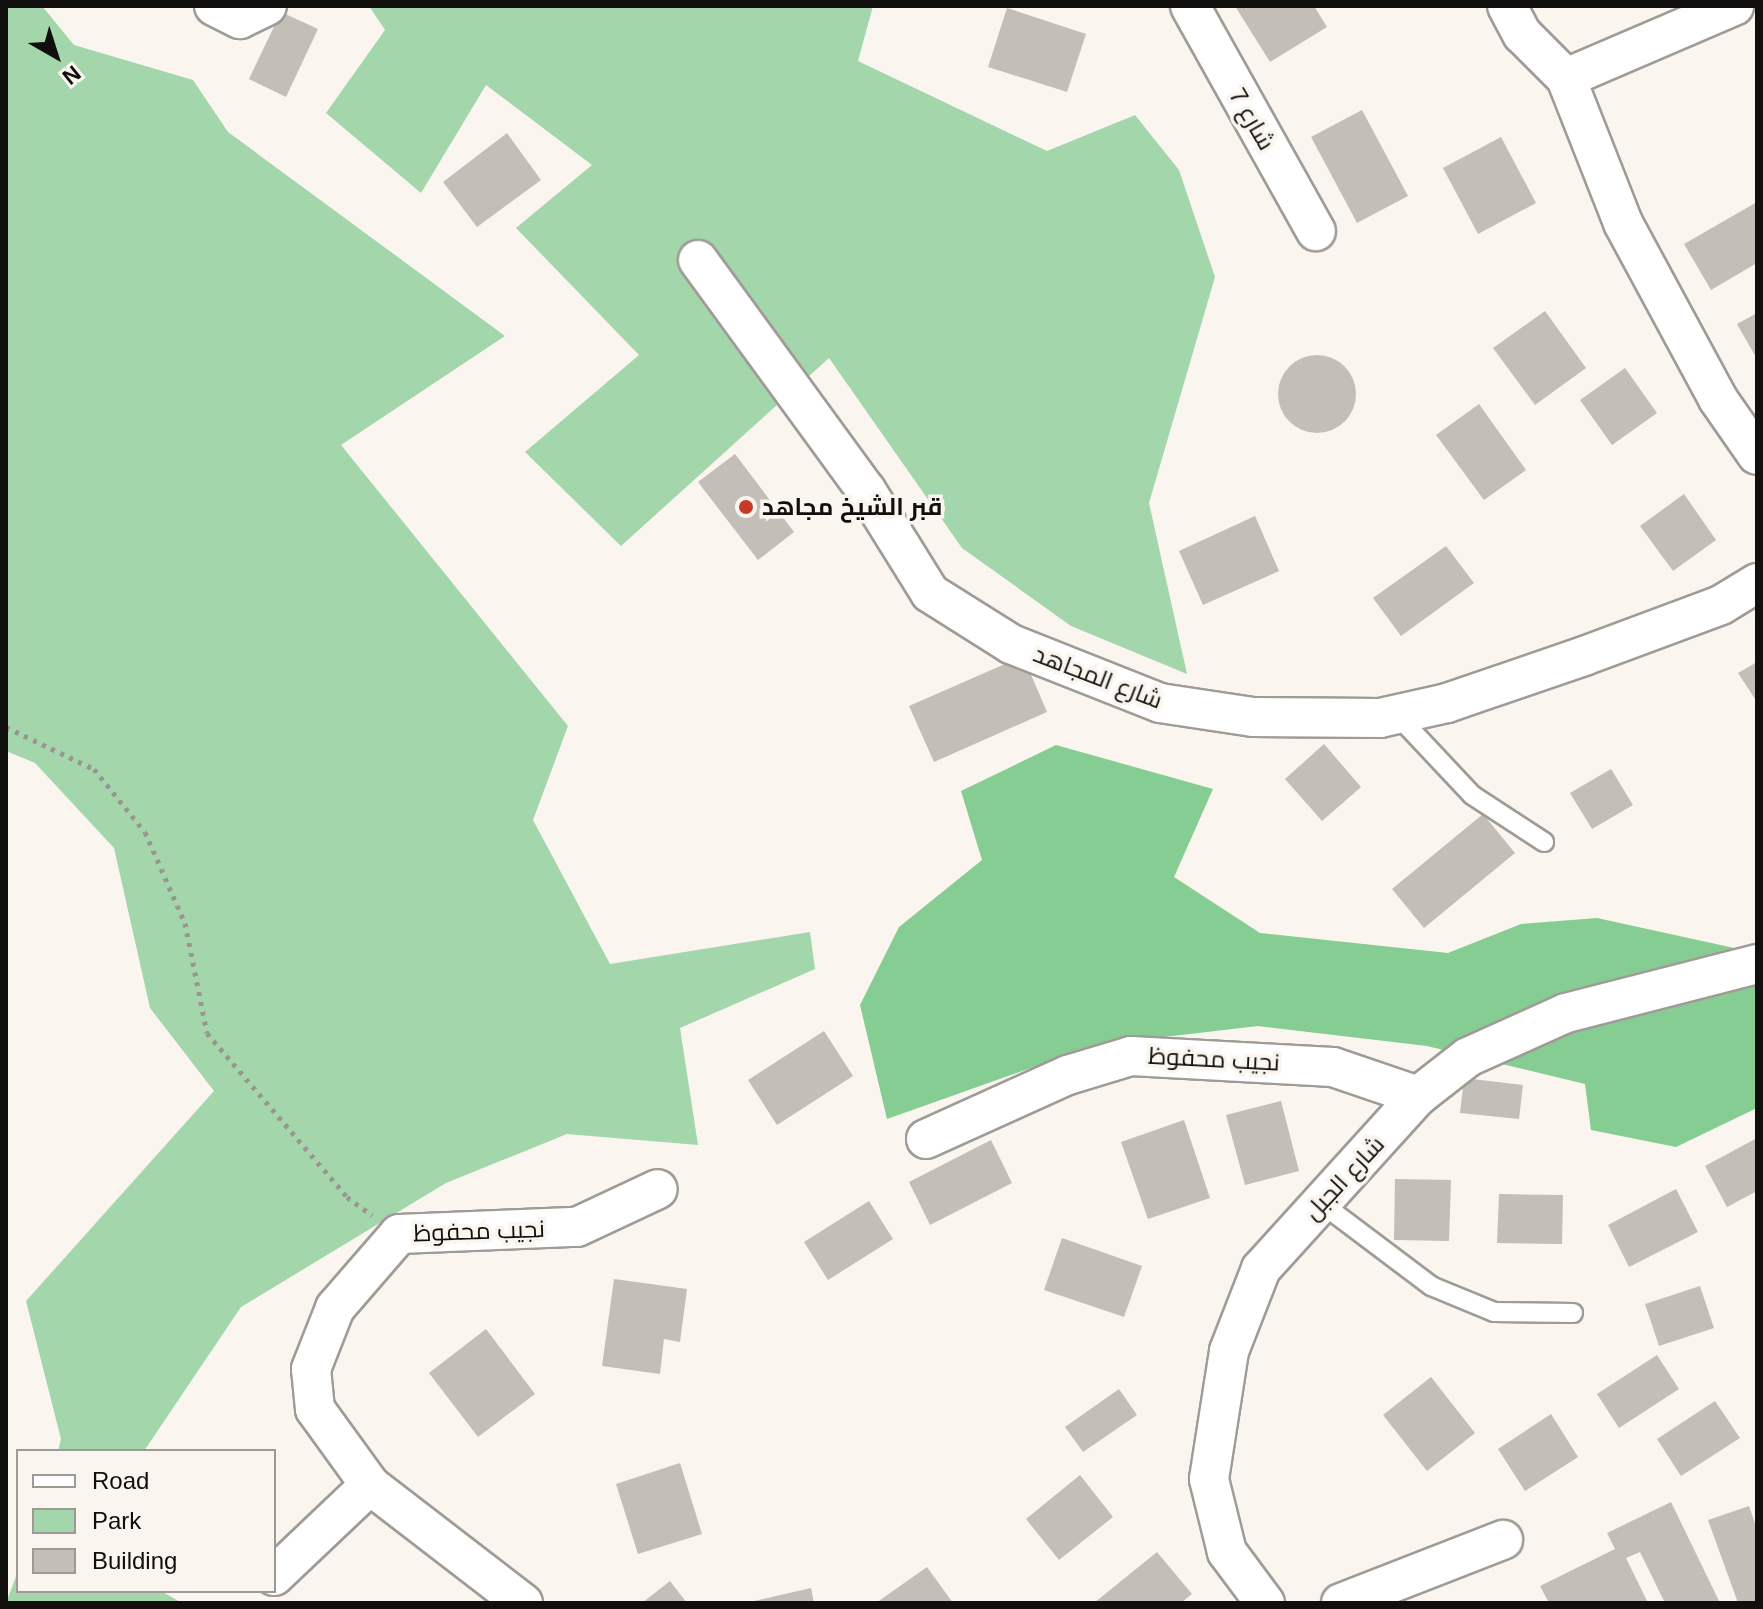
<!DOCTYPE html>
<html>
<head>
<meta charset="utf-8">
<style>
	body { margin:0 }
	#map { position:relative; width:1763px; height:1609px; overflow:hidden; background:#faf5ef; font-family:Helvetica,Cairo,sans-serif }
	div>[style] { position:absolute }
	.green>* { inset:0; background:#a4d6ac }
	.forest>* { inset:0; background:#85cd93 }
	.building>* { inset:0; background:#c3beb8 }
	.round { border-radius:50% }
	.path>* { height:5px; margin-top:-2.5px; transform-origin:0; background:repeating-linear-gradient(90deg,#999691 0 4px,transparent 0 10px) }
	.roads { filter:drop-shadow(2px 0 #a09b96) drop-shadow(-2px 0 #a09b96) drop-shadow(0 2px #a09b96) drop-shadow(0 -2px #a09b96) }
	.lane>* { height:18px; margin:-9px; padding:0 9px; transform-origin:9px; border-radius:9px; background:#fff }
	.street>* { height:38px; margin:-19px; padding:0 19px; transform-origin:19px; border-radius:19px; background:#fff }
	.dots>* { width:22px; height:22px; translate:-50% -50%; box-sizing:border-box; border:4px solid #faf5ef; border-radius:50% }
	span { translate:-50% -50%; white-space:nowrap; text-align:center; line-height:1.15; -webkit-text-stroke:7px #faf5ef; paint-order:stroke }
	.street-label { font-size:24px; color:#110f0d }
	.poi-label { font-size:24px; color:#110f0d; font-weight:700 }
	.left { translate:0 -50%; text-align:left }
	.frame { position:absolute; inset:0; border:8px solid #110f0d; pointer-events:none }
	.legend { position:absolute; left:16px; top:1449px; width:260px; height:144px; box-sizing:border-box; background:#faf5ef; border:2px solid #9d9995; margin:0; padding:10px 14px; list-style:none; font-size:24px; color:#110f0d }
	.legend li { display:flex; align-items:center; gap:16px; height:40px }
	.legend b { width:40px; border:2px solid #9d9995 }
	.north { position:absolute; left:16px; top:16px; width:80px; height:80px; -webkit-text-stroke:6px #faf5ef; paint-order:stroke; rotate:141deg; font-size:22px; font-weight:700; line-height:32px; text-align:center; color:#110f0d }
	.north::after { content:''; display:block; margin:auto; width:28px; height:36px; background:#110f0d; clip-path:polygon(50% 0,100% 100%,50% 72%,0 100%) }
</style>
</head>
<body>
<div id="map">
	<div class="green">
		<i style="clip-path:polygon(6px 6px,42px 6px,74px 45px,193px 80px,228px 132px,505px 336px,341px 445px,568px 726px,533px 820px,610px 964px,810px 932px,815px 969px,680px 1028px,698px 1145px,567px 1134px,446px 1183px,241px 1307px,144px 1451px,58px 1451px,61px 1439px,26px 1301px,214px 1091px,150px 1008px,114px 848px,35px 763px,6px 751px)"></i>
		<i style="clip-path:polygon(369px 6px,873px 6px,858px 61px,1047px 151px,1135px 115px,1179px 170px,1215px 277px,1149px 503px,1187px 674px,1071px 626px,962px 548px,829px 358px,621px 546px,525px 452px,639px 355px,516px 228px,592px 165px,486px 85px,421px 193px,326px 113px,385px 30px)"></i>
		<i style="clip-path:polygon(18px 1571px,18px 1591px,161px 1591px,182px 1603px,6px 1603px)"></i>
	</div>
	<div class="forest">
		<i style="clip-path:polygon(1056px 745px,1213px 789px,1174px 877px,1260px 933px,1448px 953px,1521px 924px,1597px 918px,1757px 953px,1757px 1108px,1676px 1147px,1591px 1130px,1585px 1084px,1427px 1046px,1258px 1026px,1096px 1045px,887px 1119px,860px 1005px,899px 927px,982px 860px,961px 791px)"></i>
	</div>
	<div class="building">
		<i style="clip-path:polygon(1235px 6px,1314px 6px,1327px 27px,1270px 62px)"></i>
		<i style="clip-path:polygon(1007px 8px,1086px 34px,1067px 92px,988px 67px)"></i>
		<i style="clip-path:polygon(281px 12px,318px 29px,286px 97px,249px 79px)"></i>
		<i style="clip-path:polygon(1362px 110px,1408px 196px,1357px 223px,1311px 137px)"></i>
		<i style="clip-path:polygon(507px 133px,541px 180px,477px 227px,443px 182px)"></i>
		<i style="clip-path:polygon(1501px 137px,1536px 203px,1478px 234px,1443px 168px)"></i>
		<i style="clip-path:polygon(1757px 202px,1757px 263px,1711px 290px,1684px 244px)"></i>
		<i style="clip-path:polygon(1545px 311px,1586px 368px,1535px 405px,1493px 348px)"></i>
		<i style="clip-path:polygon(1757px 313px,1757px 359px,1737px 324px)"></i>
		<i class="round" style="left:1278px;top:355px;width:78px;height:78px"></i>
		<i style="clip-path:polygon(1625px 368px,1657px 413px,1612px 445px,1580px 400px)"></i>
		<i style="clip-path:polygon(1479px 404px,1526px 470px,1484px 500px,1436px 435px)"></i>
		<i style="clip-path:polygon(735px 454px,794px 532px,758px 560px,698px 482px)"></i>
		<i style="clip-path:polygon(1684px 494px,1716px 540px,1673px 571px,1640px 526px)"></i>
		<i style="clip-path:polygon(1255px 516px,1279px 571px,1203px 605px,1179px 551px)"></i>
		<i style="clip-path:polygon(1446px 546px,1474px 583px,1401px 636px,1373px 598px)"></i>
		<i style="clip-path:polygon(1023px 656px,1047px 712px,934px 762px,909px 706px)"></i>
		<i style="clip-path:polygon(1757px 662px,1757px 702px,1738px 673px)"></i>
		<i style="clip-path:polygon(1324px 744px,1361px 787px,1322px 821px,1285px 779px)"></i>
		<i style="clip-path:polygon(1611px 769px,1633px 805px,1592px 829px,1570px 793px)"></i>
		<i style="clip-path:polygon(1483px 814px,1515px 853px,1424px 928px,1392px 889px)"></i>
		<i style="clip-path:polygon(824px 1031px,853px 1076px,777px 1125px,748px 1080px)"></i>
		<i style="clip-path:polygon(1464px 1078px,1523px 1085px,1519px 1119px,1460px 1113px)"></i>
		<i style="clip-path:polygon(1281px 1101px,1299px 1171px,1245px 1185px,1226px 1115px)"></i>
		<i style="clip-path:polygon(1184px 1120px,1210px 1198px,1148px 1219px,1121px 1142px)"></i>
		<i style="clip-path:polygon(1757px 1138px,1757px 1191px,1727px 1207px,1705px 1166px)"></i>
		<i style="clip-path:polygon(991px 1140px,1012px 1183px,930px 1225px,909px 1182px)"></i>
		<i style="clip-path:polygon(1395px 1179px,1451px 1180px,1449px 1241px,1394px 1240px)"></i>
		<i style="clip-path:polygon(1676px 1189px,1698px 1232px,1629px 1267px,1608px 1225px)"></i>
		<i style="clip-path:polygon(1499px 1194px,1563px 1195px,1562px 1244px,1497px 1243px)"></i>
		<i style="clip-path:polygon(869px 1201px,893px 1239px,828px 1280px,804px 1242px)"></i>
		<i style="clip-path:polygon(1062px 1238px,1142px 1266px,1124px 1317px,1044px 1290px)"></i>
		<i style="clip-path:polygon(614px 1279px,687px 1289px,680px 1342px,664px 1339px,660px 1374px,602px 1366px)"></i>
		<i style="clip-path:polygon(1700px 1286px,1714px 1328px,1659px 1346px,1645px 1304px)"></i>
		<i style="clip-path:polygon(486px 1329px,535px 1394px,478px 1437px,429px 1373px)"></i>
		<i style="clip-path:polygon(1657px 1355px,1679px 1389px,1619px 1428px,1597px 1394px)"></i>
		<i style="clip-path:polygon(1431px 1377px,1475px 1433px,1427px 1471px,1383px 1415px)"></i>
		<i style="clip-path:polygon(1119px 1389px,1137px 1415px,1083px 1452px,1065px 1427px)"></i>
		<i style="clip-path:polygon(1715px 1401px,1740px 1438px,1681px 1476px,1657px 1439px)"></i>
		<i style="clip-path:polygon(1551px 1414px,1578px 1457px,1525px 1491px,1498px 1449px)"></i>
		<i style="clip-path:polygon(680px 1463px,702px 1534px,638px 1554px,616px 1484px)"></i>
		<i style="clip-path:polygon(1080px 1475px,1113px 1517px,1059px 1560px,1026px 1519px)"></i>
		<i style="clip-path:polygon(1671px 1502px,1720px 1603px,1665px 1603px,1640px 1552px,1626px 1558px,1647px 1601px,1549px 1603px,1540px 1586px,1615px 1549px,1607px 1533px)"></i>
		<i style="clip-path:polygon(1749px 1506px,1757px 1529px,1757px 1603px,1738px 1603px,1708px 1520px)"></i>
		<i style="clip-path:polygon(1157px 1552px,1192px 1594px,1181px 1603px,1094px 1603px)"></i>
		<i style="clip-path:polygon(927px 1567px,953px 1603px,876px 1603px)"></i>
		<i style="clip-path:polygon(670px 1581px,687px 1603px,642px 1603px)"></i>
		<i style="clip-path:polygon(811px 1588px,814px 1603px,750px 1603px,750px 1602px)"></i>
	</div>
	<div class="path">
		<i style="left:6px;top:727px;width:98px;rotate:25.5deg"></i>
		<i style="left:94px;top:769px;width:81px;rotate:51deg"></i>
		<i style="left:145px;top:832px;width:99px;rotate:66.3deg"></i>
		<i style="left:185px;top:923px;width:112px;rotate:78.7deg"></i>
		<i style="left:207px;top:1033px;width:216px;rotate:49.5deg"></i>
		<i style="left:347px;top:1197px;width:31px;rotate:36deg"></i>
	</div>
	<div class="roads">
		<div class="lane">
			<i style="left:1396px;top:714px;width:111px;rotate:46.8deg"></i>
			<i style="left:1472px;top:795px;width:86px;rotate:33.1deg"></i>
			<i style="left:1321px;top:1203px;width:138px;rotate:37deg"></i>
			<i style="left:1431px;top:1286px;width:68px;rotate:22.4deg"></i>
			<i style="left:1494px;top:1312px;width:79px;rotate:0.7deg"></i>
		</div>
		<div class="street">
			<i style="left:214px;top:6px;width:29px;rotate:27deg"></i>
			<i style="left:240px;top:19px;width:30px;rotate:-26deg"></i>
			<i style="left:1190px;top:6px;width:258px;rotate:60.8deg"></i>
			<i style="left:1507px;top:6px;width:32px;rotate:62deg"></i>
			<i style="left:1522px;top:34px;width:62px;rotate:45deg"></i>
			<i style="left:1566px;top:78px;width:156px;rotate:68.5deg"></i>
			<i style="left:1623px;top:223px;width:200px;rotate:61.6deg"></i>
			<i style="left:1718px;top:399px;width:68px;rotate:55.1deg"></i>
			<i style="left:1566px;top:78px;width:183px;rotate:-23.2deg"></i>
			<i style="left:698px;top:260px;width:285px;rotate:53.9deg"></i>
			<i style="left:866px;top:490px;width:121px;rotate:58.1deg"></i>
			<i style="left:930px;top:593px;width:96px;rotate:32.2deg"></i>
			<i style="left:1011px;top:644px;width:160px;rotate:21.6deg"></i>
			<i style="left:1160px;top:703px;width:94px;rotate:8.6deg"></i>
			<i style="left:1253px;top:717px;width:127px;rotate:0.5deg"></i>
			<i style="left:1380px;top:718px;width:69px;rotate:-12.6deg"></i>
			<i style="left:1447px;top:703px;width:145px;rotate:-18.9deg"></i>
			<i style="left:1584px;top:656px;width:146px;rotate:-20.4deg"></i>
			<i style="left:1721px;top:605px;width:42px;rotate:-31.4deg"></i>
			<i style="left:926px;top:1139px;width:156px;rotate:-24.3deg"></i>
			<i style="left:1068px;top:1075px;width:66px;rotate:-16.8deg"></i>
			<i style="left:1131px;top:1056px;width:202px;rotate:3.1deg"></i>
			<i style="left:1333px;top:1067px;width:90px;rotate:18.8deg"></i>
			<i style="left:274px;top:1576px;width:132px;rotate:-43.5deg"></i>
			<i style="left:523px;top:1603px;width:193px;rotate:-142.4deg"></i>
			<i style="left:370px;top:1485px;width:94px;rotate:-125.9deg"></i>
			<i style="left:315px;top:1409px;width:40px;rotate:-95.7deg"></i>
			<i style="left:311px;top:1369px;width:66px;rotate:-68.5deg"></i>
			<i style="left:335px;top:1308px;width:98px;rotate:-49.1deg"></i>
			<i style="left:399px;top:1234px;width:178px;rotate:-2.3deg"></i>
			<i style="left:577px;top:1227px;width:89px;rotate:-25.1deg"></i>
			<i style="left:1265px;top:1603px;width:64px;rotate:-126.7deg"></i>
			<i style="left:1227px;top:1552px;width:75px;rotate:-103.9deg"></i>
			<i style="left:1209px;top:1479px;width:130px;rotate:-81.1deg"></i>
			<i style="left:1229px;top:1351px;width:88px;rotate:-68.7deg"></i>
			<i style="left:1261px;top:1269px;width:234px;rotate:-47.8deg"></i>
			<i style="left:1418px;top:1096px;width:63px;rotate:-38deg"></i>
			<i style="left:1468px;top:1057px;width:107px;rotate:-24.2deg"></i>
			<i style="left:1566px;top:1013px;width:197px;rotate:-14.4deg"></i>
			<i style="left:1341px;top:1603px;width:174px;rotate:-21.3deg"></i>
		</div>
	</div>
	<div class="dots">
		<i style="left:746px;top:507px;background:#c73b26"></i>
	</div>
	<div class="street-label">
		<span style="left:1252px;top:119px;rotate:60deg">شارع 7</span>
		<span style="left:1098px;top:677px;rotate:21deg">شارع المجاهد</span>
		<span style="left:1214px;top:1059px;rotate:3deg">نجيب محفوظ</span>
		<span style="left:1344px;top:1178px;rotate:-47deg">شارع الجبل</span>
		<span style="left:479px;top:1231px;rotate:-2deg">نجيب محفوظ</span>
	</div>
	<div class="poi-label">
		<span class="left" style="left:762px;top:507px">قبر الشيخ مجاهد</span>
	</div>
	<div class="frame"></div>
	<ul class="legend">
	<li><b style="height:10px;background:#fff"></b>Road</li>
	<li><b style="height:22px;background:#a4d6ac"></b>Park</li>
	<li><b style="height:22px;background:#c3beb8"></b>Building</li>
	</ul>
	<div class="north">N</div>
</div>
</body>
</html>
